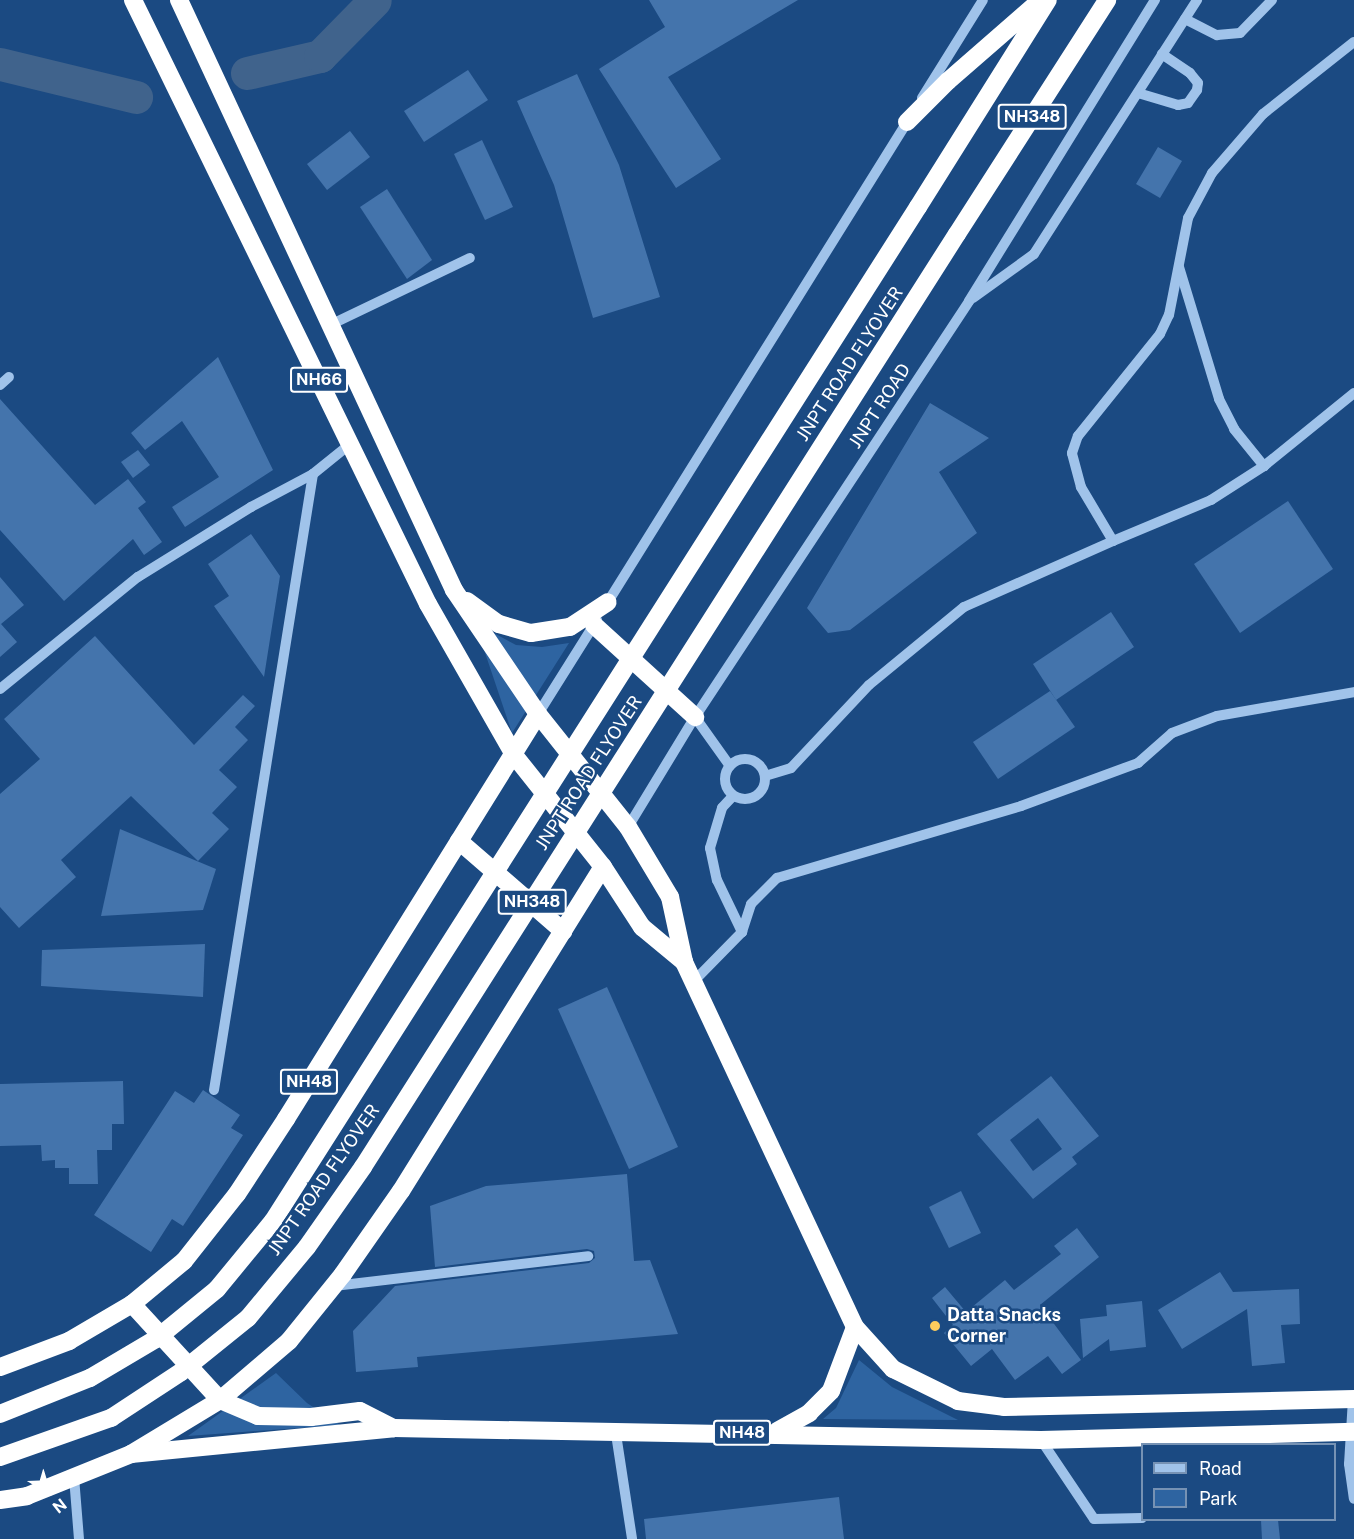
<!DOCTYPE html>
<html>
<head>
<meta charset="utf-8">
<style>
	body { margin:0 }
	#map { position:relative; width:1354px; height:1539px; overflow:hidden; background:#1b4a82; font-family:"Public Sans",sans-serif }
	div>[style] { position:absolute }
	.green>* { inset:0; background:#2e64a1 }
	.river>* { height:33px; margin:-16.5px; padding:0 16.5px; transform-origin:16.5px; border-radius:16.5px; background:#40638c }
	.building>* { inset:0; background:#4474ac }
	.minor>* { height:10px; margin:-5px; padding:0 5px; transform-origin:5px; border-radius:5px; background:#a0c3ea }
	.minor>.ring { margin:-5px; padding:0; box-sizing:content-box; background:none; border:10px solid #a0c3ea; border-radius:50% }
	.highway>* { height:18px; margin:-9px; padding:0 9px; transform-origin:9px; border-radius:9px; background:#fff }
	.highway-bridge>* { height:18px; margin:-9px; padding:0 9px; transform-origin:9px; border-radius:9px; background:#fff }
	.dots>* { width:16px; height:16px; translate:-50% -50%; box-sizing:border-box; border:3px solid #1b4a82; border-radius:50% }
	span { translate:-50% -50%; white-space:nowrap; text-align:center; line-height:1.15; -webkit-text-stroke:5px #1b4a82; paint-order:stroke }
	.shield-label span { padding:2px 4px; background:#1b4a82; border:2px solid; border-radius:4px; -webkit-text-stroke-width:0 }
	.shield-label { font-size:16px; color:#fff; font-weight:700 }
	.street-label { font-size:18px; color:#fff }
	.poi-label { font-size:18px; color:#fff; font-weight:700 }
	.left { translate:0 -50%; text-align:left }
	.legend { position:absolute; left:1141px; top:1443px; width:195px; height:78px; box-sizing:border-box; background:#1b4a82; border:2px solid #7692b4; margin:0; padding:8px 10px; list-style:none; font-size:18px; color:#fff }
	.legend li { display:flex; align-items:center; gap:12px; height:30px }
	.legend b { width:30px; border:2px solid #7692b4 }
	.north { position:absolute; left:18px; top:1461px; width:60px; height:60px; -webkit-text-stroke:4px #1b4a82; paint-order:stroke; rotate:142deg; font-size:16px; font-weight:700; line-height:24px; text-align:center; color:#fff }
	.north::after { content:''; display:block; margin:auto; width:21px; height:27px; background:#fff; clip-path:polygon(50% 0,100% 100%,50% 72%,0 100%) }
</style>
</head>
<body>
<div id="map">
	<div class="green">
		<i style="clip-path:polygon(475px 623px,516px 645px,542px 647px,569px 643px,512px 733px)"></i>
		<i style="clip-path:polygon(859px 1360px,892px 1387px,958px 1420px,823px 1419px,836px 1408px)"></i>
		<i style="clip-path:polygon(276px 1373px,307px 1403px,340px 1425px,188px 1436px)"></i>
	</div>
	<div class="river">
		<i style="left:0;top:64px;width:140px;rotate:13.6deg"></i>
		<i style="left:247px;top:73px;width:75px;rotate:-13.1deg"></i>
		<i style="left:320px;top:56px;width:78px;rotate:-45.5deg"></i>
	</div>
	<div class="building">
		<i style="clip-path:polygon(649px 0,798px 0,668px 77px,721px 159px,676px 188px,599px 69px,665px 27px)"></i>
		<i style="clip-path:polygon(468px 70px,488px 100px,424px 142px,404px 111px)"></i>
		<i style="clip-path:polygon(577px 74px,619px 165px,660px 297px,593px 318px,554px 185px,517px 101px)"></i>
		<i style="clip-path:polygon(350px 131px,370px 157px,327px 190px,307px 164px)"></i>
		<i style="clip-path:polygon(482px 140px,513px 207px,485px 220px,454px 154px)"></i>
		<i style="clip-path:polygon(1158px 147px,1182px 161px,1160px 198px,1136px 184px)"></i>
		<i style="clip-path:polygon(387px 189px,432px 260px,407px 279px,360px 207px)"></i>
		<i style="clip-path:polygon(218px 357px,273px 470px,185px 527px,172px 507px,219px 477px,182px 421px,145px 450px,131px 433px)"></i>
		<i style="clip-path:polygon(0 399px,95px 505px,128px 479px,146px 502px,138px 508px,162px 542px,144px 555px,133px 539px,64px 601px,0 530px)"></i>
		<i style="clip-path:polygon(930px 403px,989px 438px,939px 472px,977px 533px,850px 630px,828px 633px,807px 608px)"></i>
		<i style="clip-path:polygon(138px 450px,150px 465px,133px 478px,121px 462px)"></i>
		<i style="clip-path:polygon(1288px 501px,1333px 569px,1240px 633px,1194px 564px)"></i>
		<i style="clip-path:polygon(251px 534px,280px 576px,264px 677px,214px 606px,229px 596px,208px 564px)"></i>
		<i style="clip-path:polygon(0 577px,24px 605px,1px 624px,17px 642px,0 657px)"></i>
		<i style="clip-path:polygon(1111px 612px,1134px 647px,1056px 700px,1033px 664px)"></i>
		<i style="clip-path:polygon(95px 636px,194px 745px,243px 695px,255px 706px,235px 727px,248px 740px,219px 770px,237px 787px,212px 813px,229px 829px,198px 861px,131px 796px,61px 860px,76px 877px,19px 928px,0 907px,0 794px,40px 759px,4px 719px)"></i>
		<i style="clip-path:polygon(1050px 691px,1075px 727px,998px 779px,973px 742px)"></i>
		<i style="clip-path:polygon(120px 829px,216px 869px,203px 910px,101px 916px)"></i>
		<i style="clip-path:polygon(205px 944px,203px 997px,41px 986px,42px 950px)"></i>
		<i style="clip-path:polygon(607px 987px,678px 1147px,629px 1169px,558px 1009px)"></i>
		<i style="clip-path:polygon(evenodd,1051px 1076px,1099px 1136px,1072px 1157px,1077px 1164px,1033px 1199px,977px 1134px,1051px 1076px,1038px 1118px,1062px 1149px,1033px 1171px,1010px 1140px,1038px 1118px)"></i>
		<i style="clip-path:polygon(123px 1081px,124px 1124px,112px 1124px,112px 1150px,97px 1150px,98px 1184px,69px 1184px,69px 1168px,55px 1168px,55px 1160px,42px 1161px,41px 1145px,0 1146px,0 1084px)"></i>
		<i style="clip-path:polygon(203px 1090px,240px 1115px,231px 1128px,243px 1135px,183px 1226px,172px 1219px,151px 1252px,94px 1215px,175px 1091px,194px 1103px)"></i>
		<i style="clip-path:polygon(627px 1174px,634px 1261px,650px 1260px,678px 1334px,417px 1357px,418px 1367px,356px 1372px,353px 1331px,395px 1286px,589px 1263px,595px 1258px,594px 1251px,587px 1249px,435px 1267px,430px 1206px,486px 1186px)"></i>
		<i style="clip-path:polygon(961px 1191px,981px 1233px,949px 1248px,929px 1207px)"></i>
		<i style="clip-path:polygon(1077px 1228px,1099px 1257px,1040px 1305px,1081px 1360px,1062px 1374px,1048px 1356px,1015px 1380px,992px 1349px,971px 1366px,944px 1333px,953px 1325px,932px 1298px,945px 1287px,966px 1312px,1005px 1280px,1014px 1290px,1061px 1254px,1054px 1246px)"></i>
		<i style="clip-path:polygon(1220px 1272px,1233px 1292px,1299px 1289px,1300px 1324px,1281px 1325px,1285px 1363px,1252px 1366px,1247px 1309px,1182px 1349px,1158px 1310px)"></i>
		<i style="clip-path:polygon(1142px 1301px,1146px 1347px,1110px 1351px,1109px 1339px,1083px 1358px,1080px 1319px,1107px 1316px,1106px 1305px)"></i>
		<i style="clip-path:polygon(839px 1497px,844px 1539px,646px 1539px,644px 1519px)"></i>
		<i style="clip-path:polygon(1261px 1520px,1278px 1520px,1280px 1539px,1262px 1539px)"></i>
	</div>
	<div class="minor">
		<i style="left:1185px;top:19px;width:36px;rotate:27deg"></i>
		<i style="left:1217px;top:35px;width:23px;rotate:-5deg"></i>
		<i style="left:1240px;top:33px;width:46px;rotate:-45.9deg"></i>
		<i style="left:1138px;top:93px;width:42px;rotate:16.7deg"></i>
		<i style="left:1178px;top:105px;width:10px;rotate:-11deg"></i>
		<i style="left:1188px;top:103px;width:16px;rotate:-55deg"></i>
		<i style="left:1197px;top:90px;width:7px;rotate:-82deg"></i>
		<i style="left:1198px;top:83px;width:13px;rotate:-129deg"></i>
		<i style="left:1190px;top:73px;width:34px;rotate:-146deg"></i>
		<i style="left:922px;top:98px;width:115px;rotate:-58.1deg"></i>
		<i style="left:1179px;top:267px;width:138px;rotate:73.1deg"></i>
		<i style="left:1219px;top:399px;width:34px;rotate:63deg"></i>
		<i style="left:1234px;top:429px;width:48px;rotate:51deg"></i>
		<i style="left:1264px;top:466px;width:116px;rotate:-39deg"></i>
		<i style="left:973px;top:298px;width:75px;rotate:-35.8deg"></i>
		<i style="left:1034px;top:254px;width:302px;rotate:-57.3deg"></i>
		<i style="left:330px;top:325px;width:155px;rotate:-25.6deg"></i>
		<i style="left:0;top:385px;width:12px;rotate:-42deg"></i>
		<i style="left:1264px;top:466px;width:63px;rotate:147.3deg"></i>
		<i style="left:1211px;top:500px;width:106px;rotate:157.3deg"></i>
		<i style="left:1113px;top:541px;width:63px;rotate:-120.7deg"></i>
		<i style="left:1081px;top:487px;width:35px;rotate:-105deg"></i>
		<i style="left:1072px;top:453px;width:18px;rotate:-71deg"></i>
		<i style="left:1078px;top:436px;width:131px;rotate:-51.2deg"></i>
		<i style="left:1160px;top:334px;width:21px;rotate:-65deg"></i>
		<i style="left:1169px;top:315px;width:99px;rotate:-78.9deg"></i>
		<i style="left:1188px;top:218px;width:51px;rotate:-61.9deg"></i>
		<i style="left:1212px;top:173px;width:78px;rotate:-49.2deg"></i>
		<i style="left:1263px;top:114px;width:116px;rotate:-38.4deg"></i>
		<i style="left:606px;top:605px;width:573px;rotate:-58.06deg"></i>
		<i style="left:0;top:689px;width:178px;rotate:-39.1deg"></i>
		<i style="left:138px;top:577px;width:133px;rotate:-31.8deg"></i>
		<i style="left:251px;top:507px;width:70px;rotate:-28deg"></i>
		<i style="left:313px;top:474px;width:48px;rotate:-39deg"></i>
		<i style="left:538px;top:714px;width:111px;rotate:-57.9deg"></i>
		<i style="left:695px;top:717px;width:60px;rotate:54.5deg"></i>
		<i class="ring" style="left:725px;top:759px;width:30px;height:30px"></i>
		<i style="left:765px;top:776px;width:27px;rotate:-17deg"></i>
		<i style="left:791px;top:768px;width:114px;rotate:-46.8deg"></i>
		<i style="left:869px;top:685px;width:123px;rotate:-39.4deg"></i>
		<i style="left:964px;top:607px;width:163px;rotate:-23.9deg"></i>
		<i style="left:733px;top:796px;width:16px;rotate:133deg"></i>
		<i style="left:722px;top:808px;width:42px;rotate:106.7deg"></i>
		<i style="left:710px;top:848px;width:33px;rotate:78deg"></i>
		<i style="left:717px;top:880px;width:58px;rotate:64.3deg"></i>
		<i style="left:628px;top:827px;width:129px;rotate:-58.7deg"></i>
		<i style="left:695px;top:717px;width:498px;rotate:-56.6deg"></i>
		<i style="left:969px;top:301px;width:354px;rotate:-58.3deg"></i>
		<i style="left:694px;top:981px;width:69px;rotate:-45.6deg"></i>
		<i style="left:742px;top:932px;width:29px;rotate:-72deg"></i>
		<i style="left:751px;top:904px;width:37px;rotate:-45deg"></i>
		<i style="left:777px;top:878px;width:254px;rotate:-16.4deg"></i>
		<i style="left:1021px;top:806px;width:125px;rotate:-20.2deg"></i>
		<i style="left:1138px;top:763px;width:45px;rotate:-41.4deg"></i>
		<i style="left:1172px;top:733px;width:48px;rotate:-20.7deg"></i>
		<i style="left:1217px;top:716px;width:139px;rotate:-9.9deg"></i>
		<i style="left:214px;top:1090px;width:624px;rotate:-80.87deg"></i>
		<i style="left:334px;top:1286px;width:256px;rotate:-6.7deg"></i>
		<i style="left:1353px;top:1399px;width:65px;rotate:93.5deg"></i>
		<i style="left:1349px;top:1464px;width:35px;rotate:82deg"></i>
		<i style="left:616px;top:1434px;width:106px;rotate:81.3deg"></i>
		<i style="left:1041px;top:1440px;width:95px;rotate:56.1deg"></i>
		<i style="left:1094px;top:1519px;width:48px;rotate:-1.2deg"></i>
		<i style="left:74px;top:1477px;width:62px;rotate:85.4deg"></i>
	</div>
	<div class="highway">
		<i style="left:133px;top:0;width:672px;rotate:63.97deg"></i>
		<i style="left:428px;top:604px;width:174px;rotate:60.3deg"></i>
		<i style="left:514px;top:755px;width:143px;rotate:51.5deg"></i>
		<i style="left:603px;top:867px;width:72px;rotate:57deg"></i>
		<i style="left:642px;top:927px;width:55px;rotate:39.8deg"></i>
		<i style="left:179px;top:0;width:651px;rotate:65.01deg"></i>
		<i style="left:454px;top:590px;width:150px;rotate:55.9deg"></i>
		<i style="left:538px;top:714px;width:144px;rotate:51.5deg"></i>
		<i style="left:628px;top:827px;width:82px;rotate:59deg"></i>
		<i style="left:670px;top:897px;width:66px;rotate:77.8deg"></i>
		<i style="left:684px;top:962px;width:403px;rotate:64.9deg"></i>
		<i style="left:855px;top:1327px;width:57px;rotate:47.9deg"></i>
		<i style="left:893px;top:1369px;width:72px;rotate:26.2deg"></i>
		<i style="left:958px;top:1401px;width:46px;rotate:7.4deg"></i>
		<i style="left:1004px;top:1407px;width:350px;rotate:-1.3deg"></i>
		<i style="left:907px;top:122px;width:58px;rotate:-45deg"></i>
		<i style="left:948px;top:81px;width:123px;rotate:-41.1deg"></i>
		<i style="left:918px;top:207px;width:244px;rotate:-57.9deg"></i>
		<i style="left:957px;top:234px;width:278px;rotate:-57.3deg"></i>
		<i style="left:467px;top:601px;width:39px;rotate:36deg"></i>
		<i style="left:499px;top:624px;width:33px;rotate:16deg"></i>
		<i style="left:531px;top:633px;width:39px;rotate:-9deg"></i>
		<i style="left:570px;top:627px;width:45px;rotate:-33.3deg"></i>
		<i style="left:594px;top:625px;width:137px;rotate:42.3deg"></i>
		<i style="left:459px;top:841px;width:138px;rotate:40.9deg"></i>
		<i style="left:132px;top:1304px;width:130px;rotate:47.5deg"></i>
		<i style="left:220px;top:1400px;width:41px;rotate:22.8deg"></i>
		<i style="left:258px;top:1416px;width:53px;rotate:1.1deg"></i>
		<i style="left:311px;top:1417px;width:49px;rotate:-7deg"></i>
		<i style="left:360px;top:1411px;width:38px;rotate:27deg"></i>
		<i style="left:0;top:1367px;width:74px;rotate:-20.6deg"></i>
		<i style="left:69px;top:1341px;width:73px;rotate:-30.4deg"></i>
		<i style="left:132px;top:1304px;width:67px;rotate:-39.6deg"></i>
		<i style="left:184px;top:1261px;width:85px;rotate:-51.7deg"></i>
		<i style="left:237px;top:1194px;width:90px;rotate:-56.8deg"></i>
		<i style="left:286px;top:1119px;width:477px;rotate:-58.1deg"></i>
		<i style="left:777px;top:1431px;width:37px;rotate:-29deg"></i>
		<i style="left:809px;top:1413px;width:31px;rotate:-45deg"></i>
		<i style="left:831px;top:1391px;width:68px;rotate:-69.4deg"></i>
		<i style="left:131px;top:1454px;width:264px;rotate:-5.6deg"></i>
		<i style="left:394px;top:1428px;width:647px;rotate:1.06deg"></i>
		<i style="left:1041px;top:1440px;width:313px;rotate:-1.5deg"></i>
		<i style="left:0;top:1500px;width:27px;rotate:-8deg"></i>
		<i style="left:27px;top:1496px;width:112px;rotate:-22deg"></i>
		<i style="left:131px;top:1454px;width:104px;rotate:-31.2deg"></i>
		<i style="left:220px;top:1400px;width:91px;rotate:-40.5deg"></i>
		<i style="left:289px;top:1341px;width:86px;rotate:-51.1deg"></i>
		<i style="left:343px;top:1274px;width:101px;rotate:-55.1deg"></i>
		<i style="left:401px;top:1191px;width:382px;rotate:-58.1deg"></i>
	</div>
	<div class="highway-bridge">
		<i style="left:0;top:1414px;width:97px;rotate:-21.8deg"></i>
		<i style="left:90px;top:1378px;width:77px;rotate:-30.6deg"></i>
		<i style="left:156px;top:1339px;width:79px;rotate:-39.3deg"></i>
		<i style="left:217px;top:1289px;width:88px;rotate:-50.5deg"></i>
		<i style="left:273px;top:1221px;width:1202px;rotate:-57.54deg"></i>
		<i style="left:0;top:1457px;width:118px;rotate:-19.4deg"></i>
		<i style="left:111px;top:1418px;width:84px;rotate:-33.3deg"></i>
		<i style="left:181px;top:1372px;width:86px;rotate:-38.9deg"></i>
		<i style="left:248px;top:1318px;width:92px;rotate:-50.3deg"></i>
		<i style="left:307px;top:1247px;width:98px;rotate:-55deg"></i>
		<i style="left:363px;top:1167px;width:1106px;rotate:-57.52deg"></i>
	</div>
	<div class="dots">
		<i style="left:935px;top:1326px;background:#fccc5d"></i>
	</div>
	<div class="shield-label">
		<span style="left:1032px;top:117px">NH348</span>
		<span style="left:319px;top:380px">NH66</span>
		<span style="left:532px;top:902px">NH348</span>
		<span style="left:309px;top:1082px">NH48</span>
		<span style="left:742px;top:1433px">NH48</span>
	</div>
	<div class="street-label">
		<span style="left:850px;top:364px;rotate:-57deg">JNPT ROAD FLYOVER</span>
		<span style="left:880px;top:406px;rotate:-57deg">JNPT ROAD</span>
		<span style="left:589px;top:773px;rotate:-57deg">JNPT ROAD FLYOVER</span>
		<span style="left:324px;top:1180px;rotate:-55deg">JNPT ROAD FLYOVER</span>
	</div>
	<div class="poi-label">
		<span class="left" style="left:947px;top:1326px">Datta Snacks<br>Corner</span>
	</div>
	<ul class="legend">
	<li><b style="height:8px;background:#a0c3ea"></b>Road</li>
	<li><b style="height:16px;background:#2e64a1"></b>Park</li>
	</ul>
	<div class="north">N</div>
</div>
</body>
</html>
